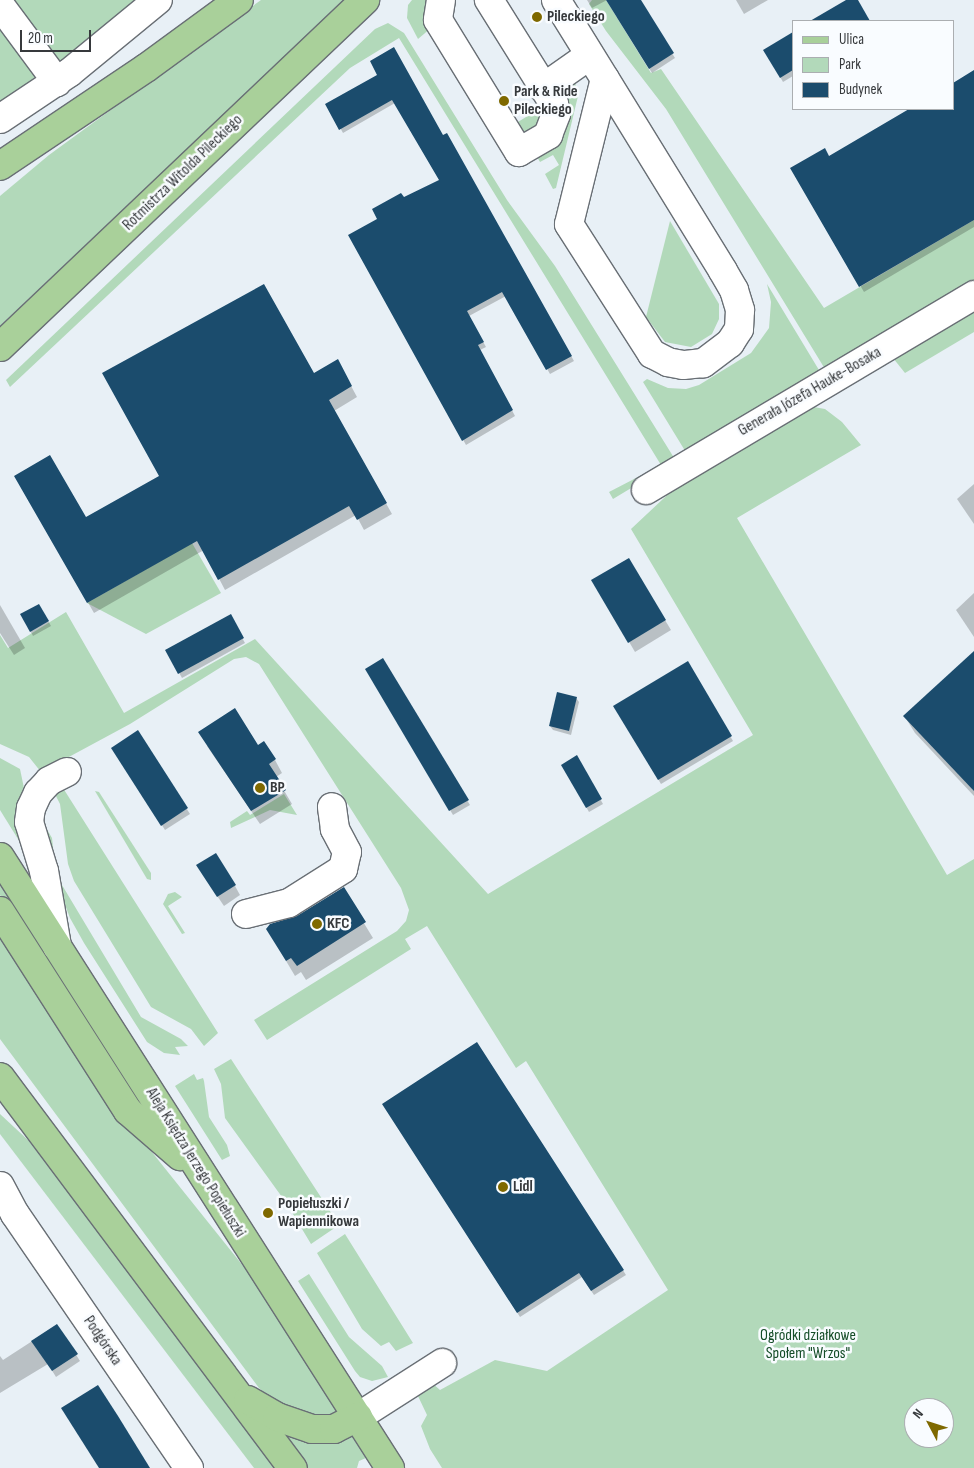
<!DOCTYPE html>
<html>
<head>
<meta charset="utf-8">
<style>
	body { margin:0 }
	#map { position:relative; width:974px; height:1468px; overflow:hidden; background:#e8f0f6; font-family:"Sofia Sans Condensed",sans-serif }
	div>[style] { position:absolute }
	.green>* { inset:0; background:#b2d9ba }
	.shadow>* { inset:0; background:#0003 }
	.building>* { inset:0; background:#1b4c6d }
	.roads { filter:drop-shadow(1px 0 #696f75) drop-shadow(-1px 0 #696f75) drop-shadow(0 1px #696f75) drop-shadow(0 -1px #696f75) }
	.minor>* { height:28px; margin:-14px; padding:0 14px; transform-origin:14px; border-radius:14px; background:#fff }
	.major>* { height:28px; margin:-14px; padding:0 14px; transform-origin:14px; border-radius:14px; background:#a9d09a }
	.dots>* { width:14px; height:14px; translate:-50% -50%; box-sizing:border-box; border:2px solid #f9fcff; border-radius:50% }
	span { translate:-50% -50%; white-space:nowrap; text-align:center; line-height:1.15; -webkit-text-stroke:5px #f9fcff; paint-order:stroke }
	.poi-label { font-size:16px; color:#36393c; font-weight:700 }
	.left { translate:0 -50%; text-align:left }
	.street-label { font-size:16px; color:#36393c }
	.park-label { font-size:16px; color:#154d28 }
	.legend { position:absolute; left:792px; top:20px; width:162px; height:90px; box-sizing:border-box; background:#f9fcff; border:1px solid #abaeb1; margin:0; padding:6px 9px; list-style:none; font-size:15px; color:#36393c }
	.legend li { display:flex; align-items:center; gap:10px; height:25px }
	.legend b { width:25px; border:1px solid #abaeb1 }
	.north { position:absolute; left:904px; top:1398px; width:50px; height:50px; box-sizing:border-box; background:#f9fcff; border:1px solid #abaeb1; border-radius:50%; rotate:310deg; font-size:14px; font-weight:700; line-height:20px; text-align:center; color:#36393c }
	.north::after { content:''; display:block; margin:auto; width:18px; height:22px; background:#7f6900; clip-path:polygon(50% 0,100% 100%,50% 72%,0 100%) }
	.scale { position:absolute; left:20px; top:30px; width:71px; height:22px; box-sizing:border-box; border:2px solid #36393c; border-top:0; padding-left:6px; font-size:15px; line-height:18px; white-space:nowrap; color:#36393c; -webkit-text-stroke:4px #f9fcff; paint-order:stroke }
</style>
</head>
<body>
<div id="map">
	<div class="green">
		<i style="clip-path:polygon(0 0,139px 0,79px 52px,0 104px)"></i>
		<i style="clip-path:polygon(261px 0,344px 0,0 326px,0 196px,49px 155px)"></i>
		<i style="clip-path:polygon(430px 0,431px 28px,418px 39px,407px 18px,408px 5px,412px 0)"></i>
		<i style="clip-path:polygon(592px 0,606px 0,651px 73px,661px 69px,824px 308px,974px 220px,974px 284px,825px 369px,666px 109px,606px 31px,589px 4px)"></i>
		<i style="clip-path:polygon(388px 23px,404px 33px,507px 200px,555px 266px,676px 461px,613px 499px,609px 492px,661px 465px,399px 38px,350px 68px,10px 387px,6px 380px,375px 29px)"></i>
		<i style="clip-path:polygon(574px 77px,578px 96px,556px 188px,553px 189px,545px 174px,559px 165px,553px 155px,540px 162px,536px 155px,561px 92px)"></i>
		<i style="clip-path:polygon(544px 106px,546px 119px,530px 134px,513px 125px)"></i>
		<i style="clip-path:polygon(670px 221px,719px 304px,719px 319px,712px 334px,691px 347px,665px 342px,646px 317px)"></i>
		<i style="clip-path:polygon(767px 284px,822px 375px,687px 454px,643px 382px,647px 379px,668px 388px,686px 389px,699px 385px,751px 353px,769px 328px,771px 302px)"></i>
		<i style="clip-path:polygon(974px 309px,974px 332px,905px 373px,893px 358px)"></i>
		<i style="clip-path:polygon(evenodd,808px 406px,825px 409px,842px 422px,861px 445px,737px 518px,947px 875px,974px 859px,974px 1468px,442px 1468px,430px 1449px,421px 1426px,427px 1415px,417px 1394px,432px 1383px,440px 1390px,495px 1360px,547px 1371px,668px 1290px,526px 1061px,516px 1068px,427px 926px,405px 939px,411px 949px,267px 1040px,254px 1020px,397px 931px,406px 921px,409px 910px,401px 888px,259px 664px,246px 657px,234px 659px,130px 724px,41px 772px,29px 757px,0 744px,0 635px,8px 648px,66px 612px,124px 713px,255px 639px,488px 894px,753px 735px,631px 529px,679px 484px,808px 406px,914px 1408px,944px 1408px,944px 1438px,914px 1438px,914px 1408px)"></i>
		<i style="clip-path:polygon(192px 543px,221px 593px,146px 634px,87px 603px)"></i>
		<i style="clip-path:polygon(0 758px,20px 769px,25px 793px,26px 852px,0 810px)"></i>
		<i style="clip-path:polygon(63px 788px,218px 1033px,204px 1046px,191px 1029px,151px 1007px,74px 881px,68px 864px,60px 804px,53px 790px)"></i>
		<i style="clip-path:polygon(95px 791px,99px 792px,151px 873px,151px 880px,147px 879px)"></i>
		<i style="clip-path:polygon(284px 794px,297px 815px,270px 810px,231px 828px,230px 822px,247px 811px,250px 815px)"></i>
		<i style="clip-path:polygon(42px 821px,52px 838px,55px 866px,62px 885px,141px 1017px,181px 1039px,188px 1046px,175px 1047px,180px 1055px,164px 1053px,147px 1042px,84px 943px,70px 918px,41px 841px)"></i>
		<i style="clip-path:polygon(0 882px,141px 1101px,139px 1106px,135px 1105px,0 895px)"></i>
		<i style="clip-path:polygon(175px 892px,182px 897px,168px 906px,185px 933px,182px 934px,163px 904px,168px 894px)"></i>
		<i style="clip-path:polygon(0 924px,123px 1116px,264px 1292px,339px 1415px,314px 1419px,271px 1399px,259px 1388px,0 1039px)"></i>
		<i style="clip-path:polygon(231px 1059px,339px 1225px,311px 1244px,287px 1204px,225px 1118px,221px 1084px,214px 1069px)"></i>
		<i style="clip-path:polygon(194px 1074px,197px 1080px,203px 1078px,204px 1081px,209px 1117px,227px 1145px,230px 1156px,222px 1160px,175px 1086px)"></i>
		<i style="clip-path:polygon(0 1114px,29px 1141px,277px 1468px,254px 1468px,0 1134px)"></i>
		<i style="clip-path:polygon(345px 1234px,413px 1343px,396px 1351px,389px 1342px,381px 1346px,362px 1329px,317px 1253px)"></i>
		<i style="clip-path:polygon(309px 1274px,349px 1337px,382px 1366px,388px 1377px,372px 1381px,360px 1377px,355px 1371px,298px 1281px)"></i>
		<i style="clip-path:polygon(287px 1433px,351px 1435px,366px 1458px,359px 1461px,357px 1468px,307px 1468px,286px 1439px)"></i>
	</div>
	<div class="shadow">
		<i style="clip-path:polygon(587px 0,607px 0,592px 8px)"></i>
		<i style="clip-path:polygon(607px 0,639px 0,675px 58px,652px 73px)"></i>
		<i style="clip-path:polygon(736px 0,768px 0,744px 14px)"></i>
		<i style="clip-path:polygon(848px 0,856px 0,869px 21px,813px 21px)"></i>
		<i style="clip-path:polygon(793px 33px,793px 76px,783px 82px,765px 50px)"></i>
		<i style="clip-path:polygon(974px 72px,974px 227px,864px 292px,792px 169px,829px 157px,911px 109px,953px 109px,953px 84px)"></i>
		<i style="clip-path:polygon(379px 75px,443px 137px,446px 135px,574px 361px,550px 374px,506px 296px,469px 316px,486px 347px,480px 350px,515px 416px,466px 445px,350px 235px,379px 220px,403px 199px,440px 181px,395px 103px,343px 133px,327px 104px)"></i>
		<i style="clip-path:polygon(343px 371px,357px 397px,334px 411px,392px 514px,364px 530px,356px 515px,225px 590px,204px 550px,94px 613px,16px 477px,85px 518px,161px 477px,314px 375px)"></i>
		<i style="clip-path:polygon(974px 484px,974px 524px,957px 499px)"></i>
		<i style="clip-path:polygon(628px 559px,671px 630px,635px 652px,593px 580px)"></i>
		<i style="clip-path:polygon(974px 593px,974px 637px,956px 610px)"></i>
		<i style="clip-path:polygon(0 605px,25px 648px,14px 655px,0 633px)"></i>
		<i style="clip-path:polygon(39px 605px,51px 626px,33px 636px,22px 615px)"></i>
		<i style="clip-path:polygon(230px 616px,245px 643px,182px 678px,167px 651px)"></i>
		<i style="clip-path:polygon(974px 653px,974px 796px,915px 733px,905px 717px)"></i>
		<i style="clip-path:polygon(383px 660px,470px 805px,453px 815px,367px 669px)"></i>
		<i style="clip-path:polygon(688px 663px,733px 741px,661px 784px,615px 706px)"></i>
		<i style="clip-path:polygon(576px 698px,579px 702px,571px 735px,553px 730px,550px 726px)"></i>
		<i style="clip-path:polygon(138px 732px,190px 814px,165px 830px,113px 748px)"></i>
		<i style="clip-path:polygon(207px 746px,258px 747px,275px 760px,282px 773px,276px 777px,292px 804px,260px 824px)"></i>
		<i style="clip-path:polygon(577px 757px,603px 804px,589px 812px,563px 765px)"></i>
		<i style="clip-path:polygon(203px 875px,235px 886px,240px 895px,224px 906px)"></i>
		<i style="clip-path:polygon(343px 889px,373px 938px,306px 980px,301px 972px,295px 976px,276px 944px,298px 917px)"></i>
		<i style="clip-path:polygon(477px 1044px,626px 1275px,594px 1295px,582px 1277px,520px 1317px,386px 1108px)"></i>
		<i style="clip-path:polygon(57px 1325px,80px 1361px,56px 1377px,48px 1364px,0 1393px,0 1356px,3px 1360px)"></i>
	</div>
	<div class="building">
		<i style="clip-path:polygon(606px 0,641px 0,674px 53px,649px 69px)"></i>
		<i style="clip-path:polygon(846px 0,858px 0,870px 21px,810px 21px)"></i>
		<i style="clip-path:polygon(793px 32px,793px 70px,780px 78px,763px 50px)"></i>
		<i style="clip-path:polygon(394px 47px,443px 135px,447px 133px,572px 356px,546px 370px,502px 292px,467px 311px,484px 342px,478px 345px,513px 410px,462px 441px,348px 235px,377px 219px,372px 209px,401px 193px,404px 197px,439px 180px,392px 100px,339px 130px,325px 104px,377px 75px,370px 61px)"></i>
		<i style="clip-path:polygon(974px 70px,974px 220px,859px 287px,790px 168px,825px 148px,829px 156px,909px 109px,953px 109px,953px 83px)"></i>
		<i style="clip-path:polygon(264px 284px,314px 373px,338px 359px,352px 386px,329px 400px,387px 503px,357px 520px,349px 506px,218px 580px,197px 541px,87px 603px,14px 476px,50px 455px,86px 517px,159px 476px,102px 373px)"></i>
		<i style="clip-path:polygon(629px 558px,666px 620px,628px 643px,591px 580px)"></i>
		<i style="clip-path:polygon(39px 604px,49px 621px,30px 632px,20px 614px)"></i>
		<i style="clip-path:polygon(231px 614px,244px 638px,178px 674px,165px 650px)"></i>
		<i style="clip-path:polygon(974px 651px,974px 791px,903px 716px)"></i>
		<i style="clip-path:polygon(383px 658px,469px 800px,449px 811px,365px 669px)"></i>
		<i style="clip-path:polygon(688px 661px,732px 736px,658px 780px,613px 706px)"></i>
		<i style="clip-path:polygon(557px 692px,577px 697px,569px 731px,549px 726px)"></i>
		<i style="clip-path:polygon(235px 708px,258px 745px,264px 741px,276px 759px,269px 764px,286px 790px,251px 811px,198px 732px)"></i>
		<i style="clip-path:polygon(138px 730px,188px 808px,161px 826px,111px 748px)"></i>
		<i style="clip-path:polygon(577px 755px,602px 799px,586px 808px,561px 765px)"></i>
		<i style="clip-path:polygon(216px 853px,236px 885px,217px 897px,196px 865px)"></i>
		<i style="clip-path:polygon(344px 887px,366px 922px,297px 966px,291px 958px,286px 961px,266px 929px,270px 924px,297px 916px)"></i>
		<i style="clip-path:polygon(477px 1042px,624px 1270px,591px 1291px,579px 1273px,517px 1313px,382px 1104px)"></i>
		<i style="clip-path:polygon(57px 1324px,78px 1354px,52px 1371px,31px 1341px)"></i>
		<i style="clip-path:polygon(98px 1385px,118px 1416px,150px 1468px,99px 1468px,61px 1408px)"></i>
	</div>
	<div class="roads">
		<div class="minor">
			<i style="left:441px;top:0;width:20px;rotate:99deg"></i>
			<i style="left:438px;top:20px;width:155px;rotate:58.5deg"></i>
			<i style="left:519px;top:152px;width:34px;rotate:-30deg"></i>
			<i style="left:548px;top:135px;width:22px;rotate:-69deg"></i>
			<i style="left:556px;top:114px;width:10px;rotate:-101deg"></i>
			<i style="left:554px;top:104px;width:123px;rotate:-122deg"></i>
			<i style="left:556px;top:0;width:93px;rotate:58.2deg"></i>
			<i style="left:605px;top:79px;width:225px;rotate:58.4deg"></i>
			<i style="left:723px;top:271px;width:22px;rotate:60deg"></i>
			<i style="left:734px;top:290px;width:21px;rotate:73deg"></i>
			<i style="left:740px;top:310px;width:19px;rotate:93deg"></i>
			<i style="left:739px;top:329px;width:17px;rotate:123deg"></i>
			<i style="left:730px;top:343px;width:34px;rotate:143deg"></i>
			<i style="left:703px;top:363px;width:20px;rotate:174deg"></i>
			<i style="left:683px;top:365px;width:15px;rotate:-169deg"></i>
			<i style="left:668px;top:362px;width:18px;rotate:-153deg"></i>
			<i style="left:652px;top:354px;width:154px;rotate:-122.6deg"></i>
			<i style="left:569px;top:224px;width:149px;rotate:-76.1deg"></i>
			<i style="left:0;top:5px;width:96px;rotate:53.5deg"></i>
			<i style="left:543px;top:88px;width:57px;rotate:-35.1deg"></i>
			<i style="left:0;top:119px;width:83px;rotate:-33.7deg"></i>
			<i style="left:69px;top:73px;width:115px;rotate:-39.4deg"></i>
			<i style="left:646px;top:490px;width:382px;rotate:-30.7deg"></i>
			<i style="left:246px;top:914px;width:44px;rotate:-14.3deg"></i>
			<i style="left:289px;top:903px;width:64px;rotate:-32.2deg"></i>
			<i style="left:343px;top:869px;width:17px;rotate:-77deg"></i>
			<i style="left:347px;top:852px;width:26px;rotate:-118deg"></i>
			<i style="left:335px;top:829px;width:22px;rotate:-98deg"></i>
			<i style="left:57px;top:946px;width:76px;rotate:-99.8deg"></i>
			<i style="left:44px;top:871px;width:51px;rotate:-107deg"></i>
			<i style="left:29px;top:822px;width:14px;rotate:-82deg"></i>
			<i style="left:31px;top:808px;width:17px;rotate:-65deg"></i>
			<i style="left:38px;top:793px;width:16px;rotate:-47deg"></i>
			<i style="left:49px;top:781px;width:20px;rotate:-27deg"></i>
			<i style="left:0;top:1186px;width:32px;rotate:62deg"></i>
			<i style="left:15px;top:1214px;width:308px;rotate:55.6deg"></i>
			<i style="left:358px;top:1417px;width:100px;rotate:-32.7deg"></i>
		</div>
		<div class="major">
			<i style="left:0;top:166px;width:176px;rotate:-33.9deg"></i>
			<i style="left:146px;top:68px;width:115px;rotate:-36.2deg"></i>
			<i style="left:0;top:347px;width:504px;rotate:-43.55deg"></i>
			<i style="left:0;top:857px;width:725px;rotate:57.45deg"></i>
			<i style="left:0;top:911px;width:237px;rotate:57.4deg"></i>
			<i style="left:128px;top:1111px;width:69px;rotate:40.9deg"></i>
			<i style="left:0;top:1077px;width:489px;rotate:53.2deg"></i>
			<i style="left:248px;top:1400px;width:34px;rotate:30deg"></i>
			<i style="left:277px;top:1417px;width:37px;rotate:19deg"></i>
			<i style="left:312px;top:1429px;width:22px"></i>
			<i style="left:334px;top:1429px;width:27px;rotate:-27deg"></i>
		</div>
	</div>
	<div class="dots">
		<i style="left:537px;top:17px;background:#7f6900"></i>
		<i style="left:504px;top:101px;background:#7f6900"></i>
		<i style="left:260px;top:788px;background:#7f6900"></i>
		<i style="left:317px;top:924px;background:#7f6900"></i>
		<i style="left:503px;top:1187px;background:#7f6900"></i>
		<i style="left:268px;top:1213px;background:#7f6900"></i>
	</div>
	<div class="poi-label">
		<span class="left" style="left:547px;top:17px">Pileckiego</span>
		<span class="left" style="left:514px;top:101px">Park &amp; Ride<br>Pileckiego</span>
		<span class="left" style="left:270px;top:788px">BP</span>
		<span class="left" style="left:327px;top:924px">KFC</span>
		<span class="left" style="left:513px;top:1187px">Lidl</span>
		<span class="left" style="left:278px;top:1213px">Popiełuszki /<br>Wapiennikowa</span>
	</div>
	<div class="street-label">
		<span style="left:183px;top:173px;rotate:-44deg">Rotmistrza Witolda Pileckiego</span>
		<span style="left:810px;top:392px;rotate:-30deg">Generała Józefa Hauke-Bosaka</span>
		<span style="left:195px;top:1163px;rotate:58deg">Aleja Księdza Jerzego Popiełuszki</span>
		<span style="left:102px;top:1341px;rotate:56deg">Podgórska</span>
	</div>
	<div class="park-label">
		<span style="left:808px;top:1345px">Ogródki działkowe<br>Społem "Wrzos"</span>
	</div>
	<ul class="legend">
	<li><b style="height:6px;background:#a9d09a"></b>Ulica</li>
	<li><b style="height:14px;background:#b2d9ba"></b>Park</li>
	<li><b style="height:14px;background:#1b4c6d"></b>Budynek</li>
	</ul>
	<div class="north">N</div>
	<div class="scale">20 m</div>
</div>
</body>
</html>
